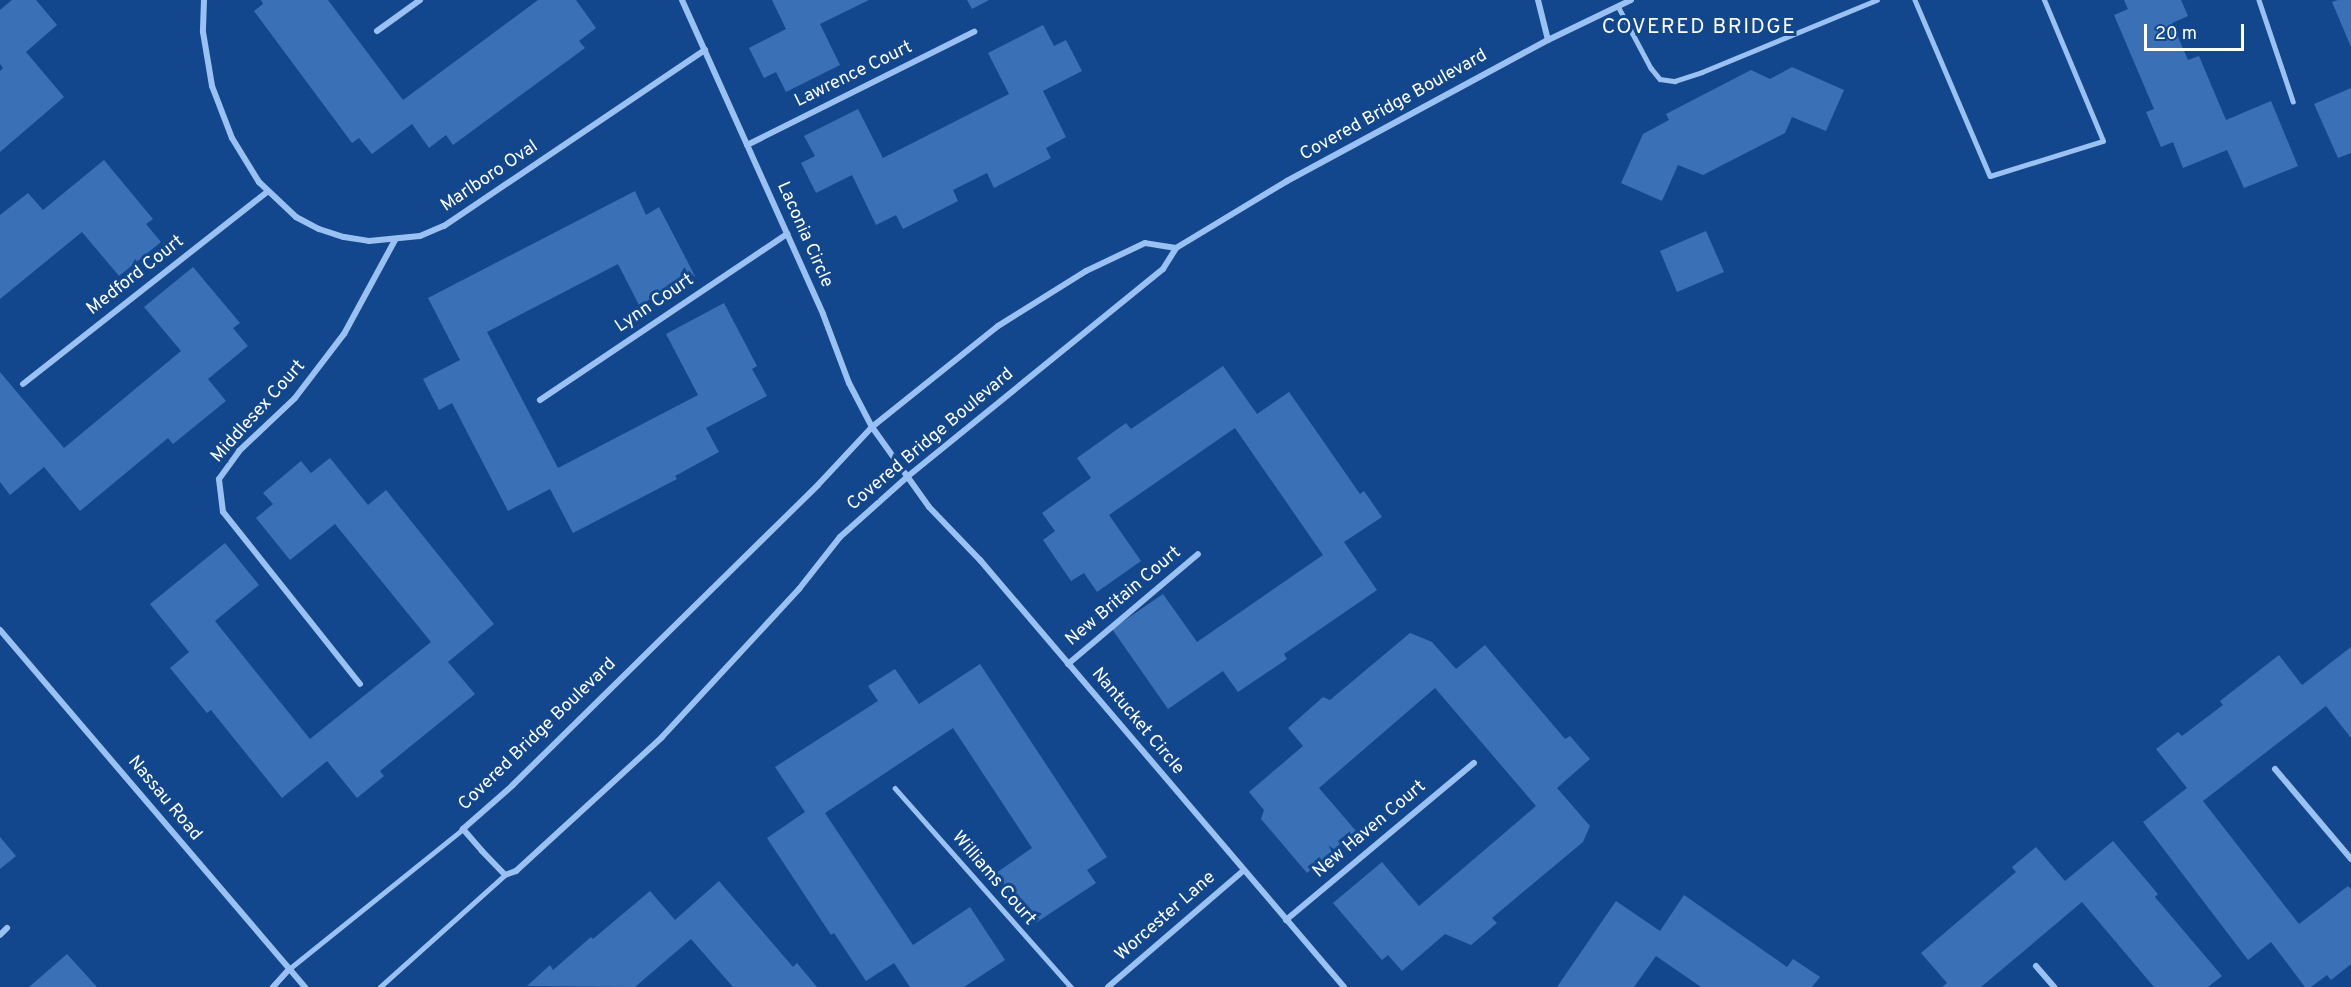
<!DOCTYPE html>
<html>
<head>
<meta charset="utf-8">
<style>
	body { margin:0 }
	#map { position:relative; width:2351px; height:987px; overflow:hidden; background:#12478d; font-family:Overpass,sans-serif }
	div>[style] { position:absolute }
	.building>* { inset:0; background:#3a71b6 }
	.lane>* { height:4.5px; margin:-2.25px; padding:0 2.25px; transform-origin:2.25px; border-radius:2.25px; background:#9ac1f1 }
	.street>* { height:6px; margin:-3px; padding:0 3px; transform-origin:3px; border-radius:3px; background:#9ac1f1 }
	span { translate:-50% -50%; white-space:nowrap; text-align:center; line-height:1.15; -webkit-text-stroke:6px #12478d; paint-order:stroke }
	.street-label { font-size:18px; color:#fff }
	.quarter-label { font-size:21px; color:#fff; letter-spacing:1.5px }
	.scale { position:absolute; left:2144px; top:24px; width:100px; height:27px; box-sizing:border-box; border:3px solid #fff; border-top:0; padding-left:8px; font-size:18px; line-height:21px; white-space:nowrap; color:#fff; -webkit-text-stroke:4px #12478d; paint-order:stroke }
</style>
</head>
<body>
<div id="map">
	<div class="building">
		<i style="clip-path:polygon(12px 0,36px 0,57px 25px,26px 52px,64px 97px,0 152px,0 71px,3px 68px,0 64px,0 10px)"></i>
		<i style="clip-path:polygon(261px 0,328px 0,403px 100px,538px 0,576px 0,596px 28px,579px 41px,585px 48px,453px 145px,446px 135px,429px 148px,412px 124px,372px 154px,359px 138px,352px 143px,254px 11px,263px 4px)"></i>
		<i style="clip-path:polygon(772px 0,869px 0,820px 24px,840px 65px,786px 92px,776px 72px,764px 78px,749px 48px,786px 29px)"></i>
		<i style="clip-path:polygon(967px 0,989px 0,972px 9px)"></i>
		<i style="clip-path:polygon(2124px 0,2181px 0,2188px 16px,2172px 23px,2188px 60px,2199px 56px,2226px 120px,2271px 101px,2298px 166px,2244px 188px,2227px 150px,2183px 168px,2173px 142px,2161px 147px,2146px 112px,2154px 109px,2114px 15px,2128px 9px)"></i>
		<i style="clip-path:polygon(2338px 0,2351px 0,2351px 47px,2332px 2px)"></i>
		<i style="clip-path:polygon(1043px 25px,1054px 46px,1066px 40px,1082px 71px,1043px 91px,1066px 137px,1046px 148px,1051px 158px,994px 188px,987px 173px,953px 190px,958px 201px,903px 229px,896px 215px,876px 225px,852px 175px,816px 193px,801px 163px,815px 156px,804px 136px,858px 109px,883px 158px,1009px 94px,988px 53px)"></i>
		<i style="clip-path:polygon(1792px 67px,1844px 90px,1826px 131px,1792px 117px,1785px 133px,1703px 175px,1678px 165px,1662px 201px,1621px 183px,1643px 134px,1669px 120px,1666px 114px,1751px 70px,1770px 79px)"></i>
		<i style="clip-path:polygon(2351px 88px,2351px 153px,2338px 158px,2314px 104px)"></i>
		<i style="clip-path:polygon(104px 160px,153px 219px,146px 224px,161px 242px,119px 276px,82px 232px,0 299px,0 215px,28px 193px,43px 210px)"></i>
		<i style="clip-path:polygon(635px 191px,646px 215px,659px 207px,695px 276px,639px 305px,618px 264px,487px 332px,558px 468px,698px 395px,666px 334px,724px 303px,757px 366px,752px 369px,767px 396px,706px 428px,719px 452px,675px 476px,677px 479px,573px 533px,550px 489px,508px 511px,452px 403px,439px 410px,423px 379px,460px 360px,428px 298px)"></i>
		<i style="clip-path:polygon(1706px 231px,1724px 272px,1677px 292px,1660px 251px)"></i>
		<i style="clip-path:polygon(193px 267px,240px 323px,233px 328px,248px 346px,208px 379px,226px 401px,173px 444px,168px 438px,80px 511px,44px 467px,10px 495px,0 482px,0 372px,64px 448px,181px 351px,144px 307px)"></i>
		<i style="clip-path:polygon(1223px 366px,1257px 414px,1289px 392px,1360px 494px,1364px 491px,1382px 517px,1344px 542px,1377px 590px,1284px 654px,1287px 659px,1238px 692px,1223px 671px,1168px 709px,1112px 629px,1163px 594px,1197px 642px,1323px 555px,1235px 428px,1109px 515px,1141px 561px,1097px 592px,1084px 573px,1071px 581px,1043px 540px,1055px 531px,1042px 513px,1091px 478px,1077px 458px,1126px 423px,1131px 429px)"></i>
		<i style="clip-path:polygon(330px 458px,368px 505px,386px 490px,494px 624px,448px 662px,475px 694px,380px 771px,384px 776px,357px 798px,327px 761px,282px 798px,211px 710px,207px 713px,170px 668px,189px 652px,150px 604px,225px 543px,259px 585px,215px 621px,310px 739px,431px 642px,335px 524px,290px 560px,256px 518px,273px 504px,263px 493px,301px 461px,311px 473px)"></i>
		<i style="clip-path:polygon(1410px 633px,1432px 642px,1456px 669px,1485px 645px,1565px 739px,1570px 736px,1590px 759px,1557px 788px,1590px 826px,1583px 842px,1492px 918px,1497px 923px,1471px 945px,1445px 934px,1402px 971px,1388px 955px,1382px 960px,1333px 903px,1382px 862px,1419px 906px,1536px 806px,1435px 688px,1319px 788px,1356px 831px,1307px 873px,1261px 819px,1264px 810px,1249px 792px,1303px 746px,1288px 728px,1323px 697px,1330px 700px)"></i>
		<i style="clip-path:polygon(2351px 647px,2351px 738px,2326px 706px,2203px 801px,2299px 924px,2348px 886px,2351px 889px,2351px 964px,2331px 980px,2327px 975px,2311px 987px,2305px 987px,2271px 942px,2248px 960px,2143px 822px,2187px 788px,2156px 749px,2178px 732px,2182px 736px,2223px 705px,2220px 701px,2279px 655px,2302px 685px)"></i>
		<i style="clip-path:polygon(980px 664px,1107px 857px,1087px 870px,1096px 883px,1031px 926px,996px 873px,1032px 848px,953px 728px,825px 813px,913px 945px,970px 907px,1005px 960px,964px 987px,910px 987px,894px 963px,866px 981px,834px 933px,831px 935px,767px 838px,805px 812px,775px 767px,878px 701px,868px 686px,895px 669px,919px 704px)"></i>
		<i style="clip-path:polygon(0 837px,16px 856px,0 869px)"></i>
		<i style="clip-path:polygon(2113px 841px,2158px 894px,2155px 897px,2222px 976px,2208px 987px,2154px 987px,2082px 902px,1981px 987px,1942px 987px,1947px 983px,1921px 953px,2016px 872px,2012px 867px,2036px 847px,2065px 881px)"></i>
		<i style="clip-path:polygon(719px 881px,793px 967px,797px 963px,817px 987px,733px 987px,691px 939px,635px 987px,527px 986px,550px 965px,553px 970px,591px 937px,593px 939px,650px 891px,675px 920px)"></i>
		<i style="clip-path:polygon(1684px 895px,1787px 967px,1793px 959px,1820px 977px,1812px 987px,1701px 987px,1656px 956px,1634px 987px,1557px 987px,1616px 901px,1660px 931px)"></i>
		<i style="clip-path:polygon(67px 954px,97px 987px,29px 987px)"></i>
	</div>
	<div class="lane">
		<i style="left:1915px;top:0;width:191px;rotate:66.9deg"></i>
		<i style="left:1990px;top:176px;width:118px;rotate:-17.2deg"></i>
		<i style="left:2103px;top:141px;width:153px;rotate:-112.7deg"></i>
		<i style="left:2259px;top:0;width:107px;rotate:71.4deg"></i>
		<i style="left:1618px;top:6px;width:70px;rotate:62deg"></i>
		<i style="left:1651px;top:68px;width:14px;rotate:51deg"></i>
		<i style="left:1660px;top:79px;width:15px;rotate:8deg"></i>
		<i style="left:1675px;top:81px;width:28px;rotate:-18deg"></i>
		<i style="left:1702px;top:72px;width:189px;rotate:-22.4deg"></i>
		<i style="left:895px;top:788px;width:266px;rotate:48.5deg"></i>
		<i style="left:289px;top:969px;width:223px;rotate:-38.8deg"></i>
		<i style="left:380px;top:987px;width:168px;rotate:-41.9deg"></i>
	</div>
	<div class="street">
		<i style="left:204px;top:0;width:32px;rotate:92deg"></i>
		<i style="left:203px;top:32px;width:55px;rotate:80.5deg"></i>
		<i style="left:212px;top:86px;width:56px;rotate:69deg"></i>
		<i style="left:232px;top:138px;width:52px;rotate:58.5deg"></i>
		<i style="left:259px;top:182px;width:51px;rotate:43.4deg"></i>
		<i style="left:296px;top:217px;width:26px;rotate:28deg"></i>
		<i style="left:319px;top:229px;width:26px;rotate:18deg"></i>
		<i style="left:344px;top:237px;width:25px;rotate:9deg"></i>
		<i style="left:369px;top:241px;width:51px;rotate:-5.6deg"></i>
		<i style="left:420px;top:236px;width:26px;rotate:-23deg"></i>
		<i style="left:444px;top:226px;width:315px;rotate:-34deg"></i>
		<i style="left:682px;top:0;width:344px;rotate:65.8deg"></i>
		<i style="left:823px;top:314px;width:74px;rotate:69.4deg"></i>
		<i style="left:849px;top:383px;width:50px;rotate:62.4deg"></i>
		<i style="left:872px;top:427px;width:98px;rotate:54.5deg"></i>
		<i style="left:929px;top:507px;width:74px;rotate:46.1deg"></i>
		<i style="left:980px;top:560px;width:561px;rotate:49.55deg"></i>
		<i style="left:1538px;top:0;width:41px;rotate:76deg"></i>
		<i style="left:377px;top:31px;width:53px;rotate:-35.8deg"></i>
		<i style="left:747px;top:145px;width:254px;rotate:-26.5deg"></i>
		<i style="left:1176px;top:248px;width:31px;rotate:-171deg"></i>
		<i style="left:1145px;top:243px;width:65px;rotate:154.6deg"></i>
		<i style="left:1086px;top:271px;width:104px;rotate:148deg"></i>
		<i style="left:998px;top:326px;width:161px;rotate:141.3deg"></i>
		<i style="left:872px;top:427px;width:79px;rotate:133deg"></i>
		<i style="left:818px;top:485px;width:428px;rotate:135.5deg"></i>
		<i style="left:513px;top:785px;width:67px;rotate:138.7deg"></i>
		<i style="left:463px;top:829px;width:29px;rotate:49deg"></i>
		<i style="left:482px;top:851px;width:33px;rotate:46deg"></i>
		<i style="left:505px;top:875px;width:12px;rotate:-20deg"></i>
		<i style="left:516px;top:871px;width:198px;rotate:-42.5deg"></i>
		<i style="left:662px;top:737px;width:202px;rotate:-47.2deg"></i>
		<i style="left:799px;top:589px;width:66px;rotate:-51.7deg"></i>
		<i style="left:840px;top:537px;width:90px;rotate:-41.8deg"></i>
		<i style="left:907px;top:477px;width:330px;rotate:-39.1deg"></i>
		<i style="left:1163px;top:269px;width:25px;rotate:-58deg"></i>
		<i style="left:1176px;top:248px;width:130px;rotate:-31.1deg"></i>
		<i style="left:1287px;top:181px;width:297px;rotate:-28.4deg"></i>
		<i style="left:1548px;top:40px;width:92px;rotate:-25.7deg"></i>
		<i style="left:23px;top:384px;width:312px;rotate:-38.2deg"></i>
		<i style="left:540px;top:400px;width:298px;rotate:-33.9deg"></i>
		<i style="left:0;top:630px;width:470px;rotate:49.5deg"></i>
		<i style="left:1068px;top:664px;width:170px;rotate:-40.2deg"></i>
		<i style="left:360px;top:684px;width:220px;rotate:-128.5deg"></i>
		<i style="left:223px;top:512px;width:33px;rotate:-97deg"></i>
		<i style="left:219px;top:479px;width:34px;rotate:-54deg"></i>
		<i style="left:239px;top:451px;width:77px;rotate:-43.4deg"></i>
		<i style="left:295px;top:398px;width:81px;rotate:-52.6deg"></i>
		<i style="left:344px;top:334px;width:107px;rotate:-61.5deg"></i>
		<i style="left:2275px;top:769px;width:118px;rotate:49.8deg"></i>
		<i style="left:1286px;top:920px;width:245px;rotate:-39.9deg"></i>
		<i style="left:0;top:935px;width:10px;rotate:-45deg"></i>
		<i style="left:2036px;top:966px;width:28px;rotate:49deg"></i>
		<i style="left:273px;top:987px;width:24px;rotate:-48deg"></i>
		<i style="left:1108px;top:987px;width:178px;rotate:-40.7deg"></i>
	</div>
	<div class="street-label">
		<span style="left:854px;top:75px;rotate:-26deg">Lawrence Court</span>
		<span style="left:1394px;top:106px;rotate:-29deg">Covered Bridge Boulevard</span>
		<span style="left:490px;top:177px;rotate:-34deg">Marlboro Oval</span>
		<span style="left:804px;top:235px;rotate:66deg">Laconia Circle</span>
		<span style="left:136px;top:276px;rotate:-38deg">Medford Court</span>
		<span style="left:655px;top:304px;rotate:-34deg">Lynn Court</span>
		<span style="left:259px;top:412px;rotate:-48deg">Middlesex Court</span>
		<span style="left:931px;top:440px;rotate:-40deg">Covered Bridge Boulevard</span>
		<span style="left:1124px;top:597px;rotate:-40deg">New Britain Court</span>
		<span style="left:1137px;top:722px;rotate:50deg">Nantucket Circle</span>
		<span style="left:538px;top:735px;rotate:-44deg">Covered Bridge Boulevard</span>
		<span style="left:164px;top:799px;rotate:50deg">Nassau Road</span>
		<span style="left:1370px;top:830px;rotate:-40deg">New Haven Court</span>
		<span style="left:993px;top:879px;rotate:49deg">Williams Court</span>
		<span style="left:1166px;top:917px;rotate:-41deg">Worcester Lane</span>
	</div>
	<div class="quarter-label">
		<span style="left:1699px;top:28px">COVERED BRIDGE</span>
	</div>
	<div class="scale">20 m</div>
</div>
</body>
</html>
